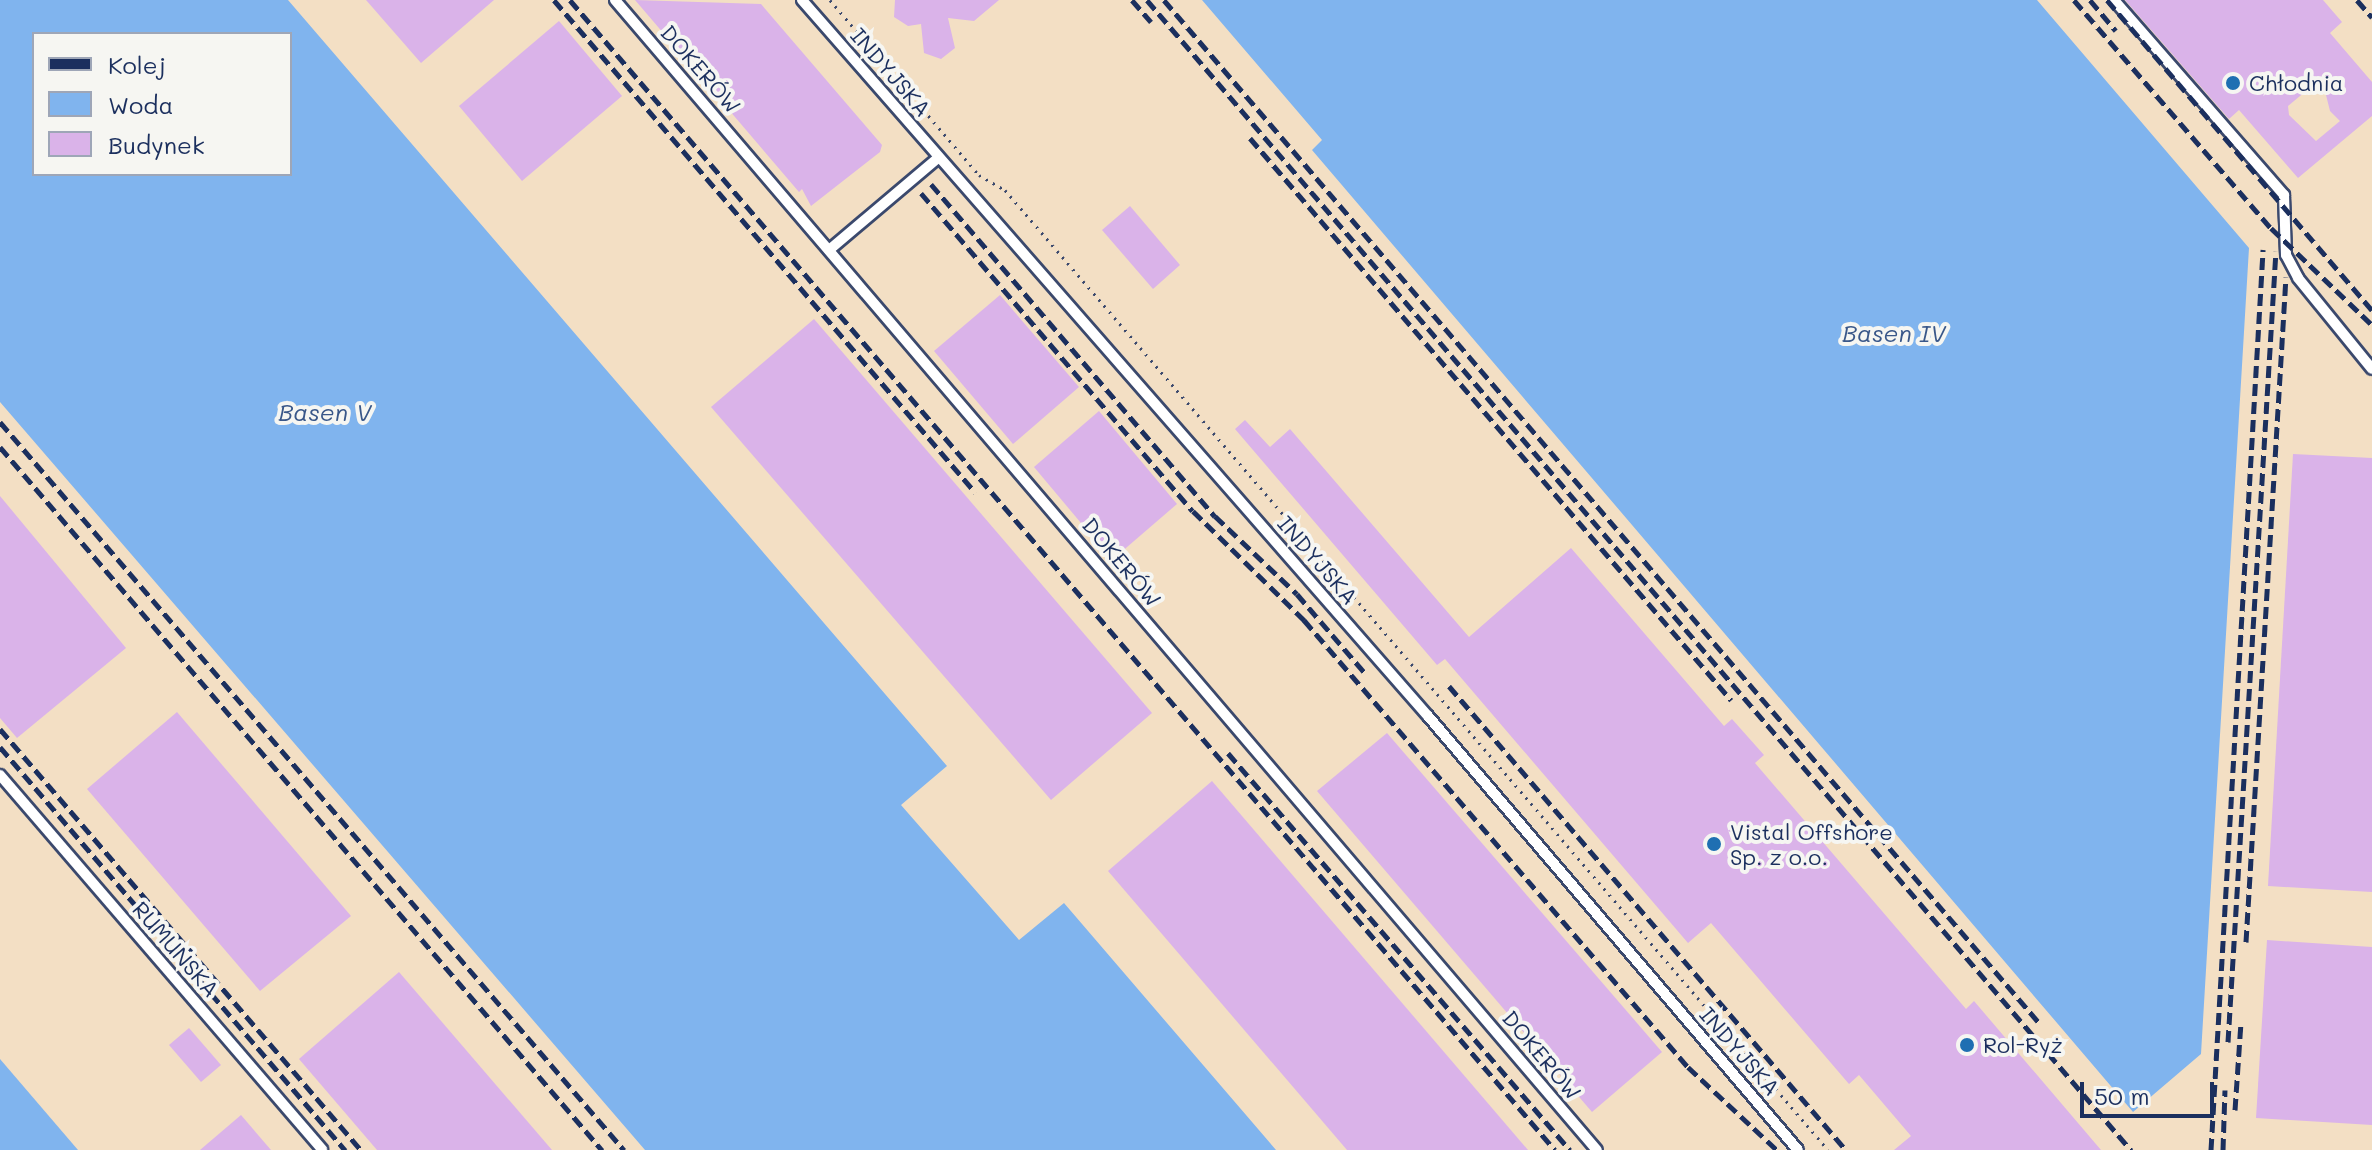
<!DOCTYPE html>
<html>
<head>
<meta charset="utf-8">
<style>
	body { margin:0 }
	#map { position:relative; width:2372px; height:1150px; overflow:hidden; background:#f3dfc4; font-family:Mali,sans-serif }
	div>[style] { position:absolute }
	.water>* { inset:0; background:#80b4ee }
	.building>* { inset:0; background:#dab3e9 }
	.path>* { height:3px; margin-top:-1.5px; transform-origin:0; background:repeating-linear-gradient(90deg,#3b496d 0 2px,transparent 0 8px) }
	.roads { filter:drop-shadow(2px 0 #3b496d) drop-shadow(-2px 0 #3b496d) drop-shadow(0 2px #3b496d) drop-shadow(0 -2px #3b496d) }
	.lane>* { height:10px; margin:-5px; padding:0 5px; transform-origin:5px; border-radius:5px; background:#fff }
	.rail>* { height:5px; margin-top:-2.5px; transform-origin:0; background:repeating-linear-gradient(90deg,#1b2f5e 0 12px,transparent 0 18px) }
	.dots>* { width:22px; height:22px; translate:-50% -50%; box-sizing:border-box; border:4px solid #f6f6f2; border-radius:50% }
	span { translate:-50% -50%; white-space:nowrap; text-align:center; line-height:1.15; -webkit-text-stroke:8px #f6f6f2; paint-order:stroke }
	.street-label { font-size:22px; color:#1b2f5e }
	.poi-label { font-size:22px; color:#1b2f5e }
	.left { translate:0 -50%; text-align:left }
	.water-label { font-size:24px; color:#395789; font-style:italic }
	.legend { position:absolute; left:32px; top:32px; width:260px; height:144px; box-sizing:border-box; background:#f6f6f2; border:2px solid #9ea6b7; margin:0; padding:10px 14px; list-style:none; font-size:24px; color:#1b2f5e }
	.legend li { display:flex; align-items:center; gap:16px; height:40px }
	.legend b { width:40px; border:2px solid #9ea6b7 }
	.scale { position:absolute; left:2080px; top:1082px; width:134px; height:36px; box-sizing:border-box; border:4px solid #1b2f5e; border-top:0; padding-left:10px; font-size:24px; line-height:28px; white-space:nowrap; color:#1b2f5e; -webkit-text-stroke:6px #f6f6f2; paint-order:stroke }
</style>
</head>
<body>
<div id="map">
	<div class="water">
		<i style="clip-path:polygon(evenodd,0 0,288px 0,947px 766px,901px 805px,1019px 940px,1064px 903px,1276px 1150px,645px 1150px,0 402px,0 0,34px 34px,290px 34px,290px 174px,34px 174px,34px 34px)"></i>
		<i style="clip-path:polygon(1202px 0,2037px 0,2249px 248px,2201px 1054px,2133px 1112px,1312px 150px,1322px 140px)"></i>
		<i style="clip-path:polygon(0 1059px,78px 1150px,0 1150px)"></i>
	</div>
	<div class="building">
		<i style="clip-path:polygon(366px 0,494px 0,421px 63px)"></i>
		<i style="clip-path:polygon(635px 0,761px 4px,882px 145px,880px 152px,811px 206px,802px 189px,799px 192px)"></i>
		<i style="clip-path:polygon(895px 0,999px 0,974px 21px,948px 18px,955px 48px,941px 59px,924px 53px,921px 24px,908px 26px,894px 17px)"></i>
		<i style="clip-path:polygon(evenodd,2125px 0,2323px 0,2342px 22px,2330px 33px,2372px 82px,2372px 116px,2298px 178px,2239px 110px,2229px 119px,2125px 0,2312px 86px,2317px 92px,2324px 87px,2330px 111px,2340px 121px,2316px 141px,2289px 115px,2288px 106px,2312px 86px)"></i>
		<i style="clip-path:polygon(559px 21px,622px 96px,522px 181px,459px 106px)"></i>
		<i style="clip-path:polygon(1130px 206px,1180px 265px,1153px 289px,1102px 230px)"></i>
		<i style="clip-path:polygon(1000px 295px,1079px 387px,1013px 444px,934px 351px)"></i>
		<i style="clip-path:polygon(814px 319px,1152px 713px,1051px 800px,711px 407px)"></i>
		<i style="clip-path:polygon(1099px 411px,1177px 504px,1112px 560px,1034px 467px)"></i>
		<i style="clip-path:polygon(1245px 420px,1270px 447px,1290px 429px,1469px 637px,1571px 548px,1724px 726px,1732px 719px,1764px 755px,1755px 763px,1966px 1009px,1974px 1001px,2101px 1150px,1894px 1150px,1911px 1136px,1859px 1075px,1849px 1084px,1711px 923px,1688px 943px,1445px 659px,1437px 665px,1235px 429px)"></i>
		<i style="clip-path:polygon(2293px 454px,2372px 458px,2372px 892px,2268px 886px)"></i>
		<i style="clip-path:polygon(0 496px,126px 648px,17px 738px,0 718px)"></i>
		<i style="clip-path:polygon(177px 712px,351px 916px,260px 991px,87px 789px)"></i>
		<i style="clip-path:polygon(1387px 733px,1662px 1052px,1592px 1112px,1317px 791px)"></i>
		<i style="clip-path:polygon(1212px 781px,1528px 1150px,1347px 1150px,1108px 871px)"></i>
		<i style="clip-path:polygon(2267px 940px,2372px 947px,2372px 1125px,2256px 1118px)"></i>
		<i style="clip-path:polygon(399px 972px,552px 1150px,377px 1150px,299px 1059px)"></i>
		<i style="clip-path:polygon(189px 1028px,221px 1065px,201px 1082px,169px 1045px)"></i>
		<i style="clip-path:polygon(241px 1115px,271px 1150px,200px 1150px)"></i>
	</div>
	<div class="path">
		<i style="left:830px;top:0;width:230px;rotate:49.6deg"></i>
		<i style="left:979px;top:175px;width:30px;rotate:30deg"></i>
		<i style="left:1005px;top:190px;width:1264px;rotate:49.39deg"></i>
	</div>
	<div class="roads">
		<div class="lane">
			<i style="left:615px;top:0;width:1512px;rotate:49.51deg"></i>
			<i style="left:802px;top:0;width:951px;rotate:48.84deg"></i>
			<i style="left:1428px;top:716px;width:570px;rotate:49.55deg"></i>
			<i style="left:2114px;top:0;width:259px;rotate:48.9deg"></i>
			<i style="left:2284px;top:195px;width:60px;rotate:88.1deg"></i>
			<i style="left:2286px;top:255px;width:26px;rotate:62deg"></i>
			<i style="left:2298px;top:278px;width:117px;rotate:50.9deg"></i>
			<i style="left:829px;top:250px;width:143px;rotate:-40.2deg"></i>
			<i style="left:0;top:775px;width:494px;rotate:49.3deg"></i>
		</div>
	</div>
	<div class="rail">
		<i style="left:554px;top:0;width:648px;rotate:49.45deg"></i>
		<i style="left:570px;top:0;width:1514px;rotate:49.42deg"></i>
		<i style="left:1132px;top:0;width:29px;rotate:49deg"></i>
		<i style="left:1147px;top:0;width:1514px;rotate:49.45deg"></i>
		<i style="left:1164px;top:0;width:1348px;rotate:49.45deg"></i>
		<i style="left:2074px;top:0;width:301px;rotate:49.2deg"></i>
		<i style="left:2271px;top:228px;width:140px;rotate:43.8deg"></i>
		<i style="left:2090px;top:0;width:40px;rotate:50deg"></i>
		<i style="left:2107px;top:0;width:408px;rotate:49.5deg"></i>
		<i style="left:2357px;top:0;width:23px;rotate:49deg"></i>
		<i style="left:1250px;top:138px;width:740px;rotate:49.44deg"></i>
		<i style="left:931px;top:184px;width:437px;rotate:49.5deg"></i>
		<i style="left:1215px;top:516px;width:113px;rotate:43.6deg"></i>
		<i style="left:1297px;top:594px;width:103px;rotate:49.3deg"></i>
		<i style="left:921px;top:193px;width:418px;rotate:49.5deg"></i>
		<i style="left:1193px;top:511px;width:156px;rotate:44.5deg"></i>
		<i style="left:1304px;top:620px;width:589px;rotate:49.34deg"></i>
		<i style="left:1688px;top:1067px;width:122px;rotate:43deg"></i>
		<i style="left:0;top:422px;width:959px;rotate:49.4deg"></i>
		<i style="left:0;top:447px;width:926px;rotate:49.43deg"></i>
		<i style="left:1449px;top:686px;width:611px;rotate:49.45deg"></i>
		<i style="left:0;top:729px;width:555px;rotate:49.39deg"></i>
		<i style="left:0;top:747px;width:531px;rotate:49.43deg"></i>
		<i style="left:1228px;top:753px;width:524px;rotate:49.26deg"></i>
		<i style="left:2246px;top:942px;width:666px;rotate:-86.56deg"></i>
		<i style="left:2228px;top:1042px;width:792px;rotate:-86.53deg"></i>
		<i style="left:2235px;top:1110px;width:88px;rotate:-86.1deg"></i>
		<i style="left:2211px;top:1150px;width:902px;rotate:-86.69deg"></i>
		<i style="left:2223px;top:1150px;width:60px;rotate:-88.1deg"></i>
	</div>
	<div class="dots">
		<i style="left:2233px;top:83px;background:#1f6fb2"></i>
		<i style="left:1714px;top:844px;background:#1f6fb2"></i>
		<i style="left:1967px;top:1045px;background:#1f6fb2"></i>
	</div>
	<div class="street-label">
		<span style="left:701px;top:69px;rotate:49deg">DOKERÓW</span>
		<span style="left:891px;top:72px;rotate:49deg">INDYJSKA</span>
		<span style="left:1318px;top:560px;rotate:49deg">INDYJSKA</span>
		<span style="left:1122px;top:562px;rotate:50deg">DOKERÓW</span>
		<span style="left:176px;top:949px;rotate:49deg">RUMUŃSKA</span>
		<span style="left:1740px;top:1051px;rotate:49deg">INDYJSKA</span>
		<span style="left:1542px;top:1055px;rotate:50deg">DOKERÓW</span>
	</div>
	<div class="poi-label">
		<span class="left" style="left:2249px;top:83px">Chłodnia</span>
		<span class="left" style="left:1730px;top:844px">Vistal Offshore<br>Sp. z o.o.</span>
		<span class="left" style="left:1983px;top:1045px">Rol-Ryż</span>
	</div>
	<div class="water-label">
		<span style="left:1894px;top:333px">Basen IV</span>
		<span style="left:325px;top:412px">Basen V</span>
	</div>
	<ul class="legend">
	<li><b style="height:10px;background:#1b2f5e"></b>Kolej</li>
	<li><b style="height:22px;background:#80b4ee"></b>Woda</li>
	<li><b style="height:22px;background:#dab3e9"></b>Budynek</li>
	</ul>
	<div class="scale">50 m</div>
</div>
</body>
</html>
